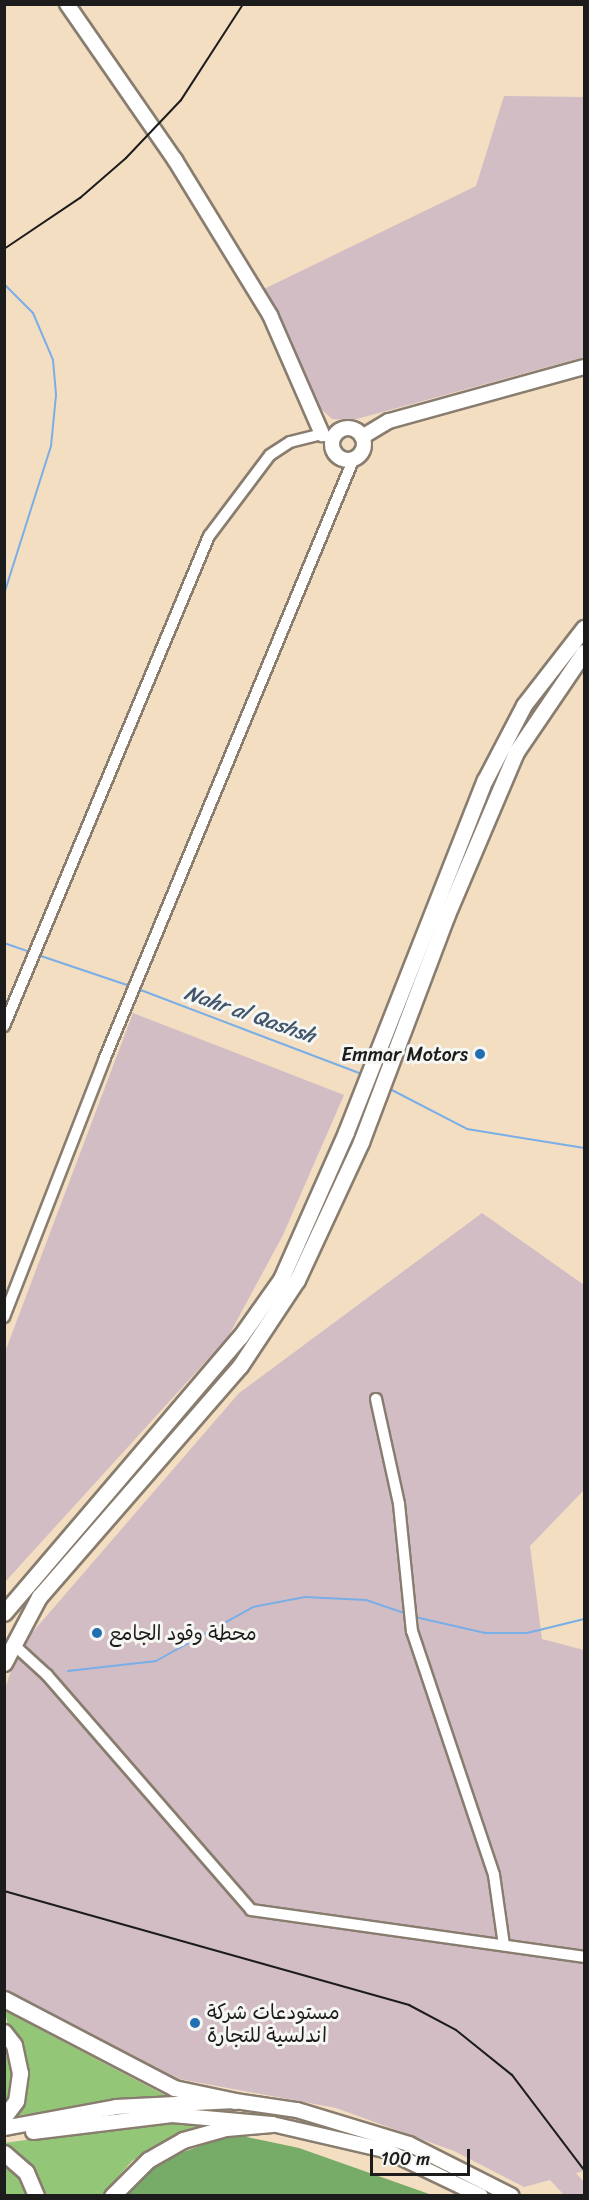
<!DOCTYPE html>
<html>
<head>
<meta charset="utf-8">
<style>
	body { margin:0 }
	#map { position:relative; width:589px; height:2200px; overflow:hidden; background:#f3dec2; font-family:Sriracha,"Playpen Sans Arabic",sans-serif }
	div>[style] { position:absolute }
	.industrial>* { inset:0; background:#d2bdc5 }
	.green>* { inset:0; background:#93c677 }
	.forest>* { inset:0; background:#76ab68 }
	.stream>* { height:2px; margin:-1px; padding:0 1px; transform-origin:1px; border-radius:1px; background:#79aee7 }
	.roads { filter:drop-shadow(2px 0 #887d6f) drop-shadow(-2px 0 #887d6f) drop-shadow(0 2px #887d6f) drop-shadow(0 -2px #887d6f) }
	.minor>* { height:10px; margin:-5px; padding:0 5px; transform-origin:5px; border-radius:5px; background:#fff }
	.major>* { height:14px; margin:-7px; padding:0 7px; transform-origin:7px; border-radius:7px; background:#fff }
	.major>.ring { margin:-7px; padding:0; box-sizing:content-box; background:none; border:14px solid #fff; border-radius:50% }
	.highway>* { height:15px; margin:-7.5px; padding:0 7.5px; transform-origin:7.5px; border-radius:7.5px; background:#fff }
	.rail>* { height:2px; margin:-1px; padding:0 1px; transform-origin:1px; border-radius:1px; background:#1c1c1c }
	.dots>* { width:16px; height:16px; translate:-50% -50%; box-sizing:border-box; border:3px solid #f6f6f2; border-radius:50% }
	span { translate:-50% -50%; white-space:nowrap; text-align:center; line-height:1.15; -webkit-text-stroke:6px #f6f6f2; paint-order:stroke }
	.poi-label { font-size:20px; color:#1c1c1c }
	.right { translate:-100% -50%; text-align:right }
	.left { translate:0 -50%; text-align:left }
	.water-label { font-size:21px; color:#41566d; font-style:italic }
	.frame { position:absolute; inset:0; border:6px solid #1c1c1c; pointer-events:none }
	.scale { position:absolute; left:370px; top:2149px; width:100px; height:27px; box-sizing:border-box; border:3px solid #1c1c1c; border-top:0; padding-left:8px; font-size:18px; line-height:21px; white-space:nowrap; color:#1c1c1c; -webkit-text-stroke:4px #f6f6f2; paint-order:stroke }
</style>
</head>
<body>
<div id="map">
	<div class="industrial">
		<i style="clip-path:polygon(504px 96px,584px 97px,584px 357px,353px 420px,332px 419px,320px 408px,264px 289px,476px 186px)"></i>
		<i style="clip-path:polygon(133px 1013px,344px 1095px,283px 1235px,228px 1337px,5px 1582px,5px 1352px)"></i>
		<i style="clip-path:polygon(482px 1213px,584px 1285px,584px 1490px,530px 1546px,542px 1639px,584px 1650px,584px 2171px,576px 2173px,584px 2182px,584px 2195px,564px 2195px,550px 2180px,524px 2187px,454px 2151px,336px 2108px,179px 2079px,5px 2012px,4px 1692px,18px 1649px,239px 1393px)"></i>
	</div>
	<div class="green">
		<i style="clip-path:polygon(5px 2011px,176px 2101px,105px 2103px,14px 2116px,23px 2100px)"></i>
		<i style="clip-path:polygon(4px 2049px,14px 2078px,4px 2106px)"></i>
		<i style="clip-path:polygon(173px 2120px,217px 2123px,167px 2140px,132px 2161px,102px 2195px,42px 2195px,27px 2163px,5px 2147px,4px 2143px)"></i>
		<i style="clip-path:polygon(4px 2160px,20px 2173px,31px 2195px,5px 2195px)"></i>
	</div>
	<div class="forest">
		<i style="clip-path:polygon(232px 2134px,299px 2148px,432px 2195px,126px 2196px,157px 2162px)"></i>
	</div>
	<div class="stream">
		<i style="left:4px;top:284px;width:41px;rotate:45deg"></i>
		<i style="left:33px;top:313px;width:51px;rotate:66.9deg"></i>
		<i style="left:53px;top:360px;width:35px;rotate:85deg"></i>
		<i style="left:56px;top:395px;width:51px;rotate:95.6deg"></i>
		<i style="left:51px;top:446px;width:155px;rotate:107.6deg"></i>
		<i style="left:4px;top:943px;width:28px;rotate:19deg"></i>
		<i style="left:38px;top:955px;width:97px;rotate:18.6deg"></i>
		<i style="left:138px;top:989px;width:240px;rotate:20.8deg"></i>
		<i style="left:388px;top:1088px;width:89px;rotate:27.4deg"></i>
		<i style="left:467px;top:1129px;width:119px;rotate:9.2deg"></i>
		<i style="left:415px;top:1617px;width:72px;rotate:12.9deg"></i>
		<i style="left:485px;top:1633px;width:42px"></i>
		<i style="left:527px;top:1633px;width:59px;rotate:-13.8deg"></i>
		<i style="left:68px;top:1671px;width:89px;rotate:-6.5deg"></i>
		<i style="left:156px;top:1661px;width:111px;rotate:-29.1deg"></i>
		<i style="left:253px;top:1607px;width:53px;rotate:-10.9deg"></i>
		<i style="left:305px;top:1597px;width:61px;rotate:2.8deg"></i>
		<i style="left:366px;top:1600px;width:43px;rotate:18.9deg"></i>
	</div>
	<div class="roads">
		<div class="minor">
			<i style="left:4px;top:1026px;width:531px;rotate:-67.3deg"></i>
			<i style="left:209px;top:536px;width:101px;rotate:-53deg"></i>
			<i style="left:270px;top:455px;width:24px;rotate:-33deg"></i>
			<i style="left:290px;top:442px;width:33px;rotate:-14deg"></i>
			<i style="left:322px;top:434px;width:13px;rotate:29deg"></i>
			<i style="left:4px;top:1317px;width:276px;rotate:-68.7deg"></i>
			<i style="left:104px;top:1060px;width:652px;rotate:-67.45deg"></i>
			<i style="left:376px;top:1399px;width:107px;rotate:77.6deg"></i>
			<i style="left:399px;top:1504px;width:128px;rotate:84.2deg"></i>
			<i style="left:412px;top:1631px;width:257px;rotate:71.4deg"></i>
			<i style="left:494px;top:1875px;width:71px;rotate:81.9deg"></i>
			<i style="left:13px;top:1644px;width:46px;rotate:42.4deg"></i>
			<i style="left:47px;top:1675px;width:311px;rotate:49deg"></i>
			<i style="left:251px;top:1910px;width:336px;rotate:8deg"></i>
		</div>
		<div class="major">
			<i style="left:67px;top:4px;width:190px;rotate:55.3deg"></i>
			<i style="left:175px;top:160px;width:182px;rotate:58.5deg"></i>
			<i style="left:270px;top:315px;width:130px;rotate:66.4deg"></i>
			<i class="ring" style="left:332px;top:428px;width:18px;height:18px"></i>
			<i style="left:362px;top:437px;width:31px;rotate:-31deg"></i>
			<i style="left:389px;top:421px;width:202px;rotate:-15.5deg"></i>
			<i style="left:4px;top:2128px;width:114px;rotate:-10.6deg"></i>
			<i style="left:116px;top:2107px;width:119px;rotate:-2.9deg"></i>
			<i style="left:235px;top:2101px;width:63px;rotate:8.3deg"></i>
			<i style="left:297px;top:2110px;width:117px;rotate:16.9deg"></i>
			<i style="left:409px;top:2144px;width:115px;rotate:26.8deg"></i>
			<i style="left:33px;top:2132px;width:140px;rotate:-7deg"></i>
			<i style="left:172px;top:2115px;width:100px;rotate:5.1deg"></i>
			<i style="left:272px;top:2124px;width:116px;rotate:13deg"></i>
			<i style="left:385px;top:2150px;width:106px;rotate:25.6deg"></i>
		</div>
		<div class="highway">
			<i style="left:4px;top:1613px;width:363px;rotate:-49.5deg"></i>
			<i style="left:240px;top:1337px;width:71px;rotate:-54.7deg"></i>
			<i style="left:281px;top:1279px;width:161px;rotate:-66.1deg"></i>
			<i style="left:346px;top:1132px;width:378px;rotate:-68.5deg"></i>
			<i style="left:485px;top:780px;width:85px;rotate:-62.5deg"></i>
			<i style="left:524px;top:705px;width:98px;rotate:-52.1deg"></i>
			<i style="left:4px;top:1663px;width:75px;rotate:-62.1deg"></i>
			<i style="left:39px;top:1597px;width:306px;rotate:-49deg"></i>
			<i style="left:240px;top:1366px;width:103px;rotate:-56.5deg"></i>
			<i style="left:297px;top:1280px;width:152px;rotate:-65.1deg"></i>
			<i style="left:361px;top:1142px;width:241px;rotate:-69.3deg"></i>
			<i style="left:446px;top:917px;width:179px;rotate:-67deg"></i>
			<i style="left:516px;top:752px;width:121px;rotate:-55.8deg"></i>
			<i style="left:4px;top:1999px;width:192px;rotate:27.6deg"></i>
			<i style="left:174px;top:2088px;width:62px;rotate:12deg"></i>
			<i style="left:4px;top:2032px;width:16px;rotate:52deg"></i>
			<i style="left:14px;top:2045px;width:29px;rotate:78deg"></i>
			<i style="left:20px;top:2073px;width:28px;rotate:98deg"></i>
			<i style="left:16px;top:2101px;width:20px;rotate:127deg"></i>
			<i style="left:4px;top:2153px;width:29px;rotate:41deg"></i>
			<i style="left:26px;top:2172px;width:26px;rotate:67deg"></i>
			<i style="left:112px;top:2196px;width:51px;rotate:-45deg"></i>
			<i style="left:148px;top:2160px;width:40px;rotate:-29.7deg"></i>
			<i style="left:183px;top:2140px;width:45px;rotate:-15.6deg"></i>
			<i style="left:226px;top:2128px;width:46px;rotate:-5deg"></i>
		</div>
	</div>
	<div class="rail">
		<i style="left:4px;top:249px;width:92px;rotate:-33.9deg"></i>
		<i style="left:80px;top:198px;width:61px;rotate:-41deg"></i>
		<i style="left:126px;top:158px;width:80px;rotate:-46.5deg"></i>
		<i style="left:181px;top:100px;width:114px;rotate:-57.1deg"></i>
		<i style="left:4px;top:1891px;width:421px;rotate:15.7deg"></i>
		<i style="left:409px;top:2005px;width:53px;rotate:28deg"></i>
		<i style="left:456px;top:2030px;width:72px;rotate:38.8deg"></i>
		<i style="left:512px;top:2075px;width:119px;rotate:52.8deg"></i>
	</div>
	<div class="dots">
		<i style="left:480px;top:1054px;background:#1f6fb2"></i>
		<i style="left:97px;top:1633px;background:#1f6fb2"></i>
		<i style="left:195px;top:2023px;background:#1f6fb2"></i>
	</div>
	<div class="poi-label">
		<span class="right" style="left:468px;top:1054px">Emmar Motors</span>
		<span class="left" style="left:109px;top:1633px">محطة وقود الجامع</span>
		<span class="left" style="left:207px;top:2024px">مستودعات شركة<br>اندلسية للتجارة</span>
	</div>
	<div class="water-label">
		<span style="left:250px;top:1014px;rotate:19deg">Nahr al Qashsh</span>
	</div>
	<div class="frame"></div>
	<div class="scale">100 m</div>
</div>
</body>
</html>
